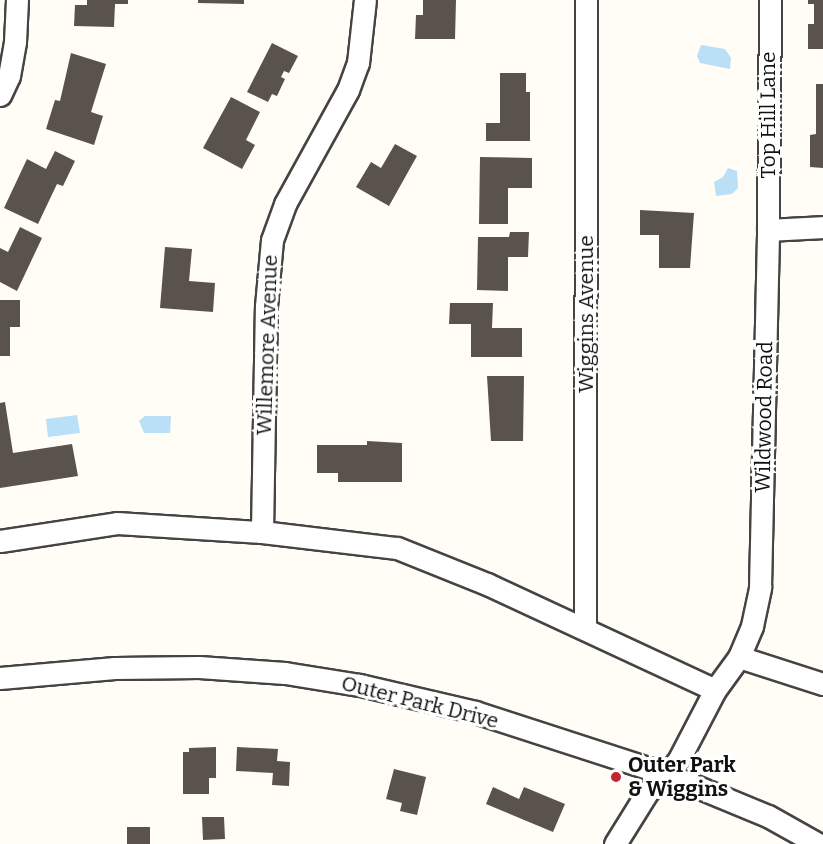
<!DOCTYPE html>
<html>
<head>
<meta charset="utf-8">
<style>
	body { margin:0 }
	#map { position:relative; width:823px; height:844px; overflow:hidden; background:#fffdf5; font-family:Bitter,serif }
	div>[style] { position:absolute }
	.water>* { inset:0; background:#b9e0f7 }
	.building>* { inset:0; background:#5a524d }
	.roads { filter:drop-shadow(2px 0 #444) drop-shadow(-2px 0 #444) drop-shadow(0 2px #444) drop-shadow(0 -2px #444) }
	.minor>* { height:21px; margin:-10.5px; padding:0 10.5px; transform-origin:10.5px; border-radius:10.5px; background:#fff }
	.dots>* { width:16px; height:16px; translate:-50% -50%; box-sizing:border-box; border:3px solid #fff; border-radius:50% }
	span { translate:-50% -50%; white-space:nowrap; text-align:center; line-height:1.15; -webkit-text-stroke:6px #fff; paint-order:stroke }
	.street-label { font-size:21px; color:#111 }
	.poi-label { font-size:21px; color:#111; font-weight:700 }
	.left { translate:0 -50%; text-align:left }
</style>
</head>
<body>
<div id="map">
	<div class="water">
		<i style="clip-path:polygon(701px 45px,725px 49px,731px 58px,730px 69px,700px 63px,697px 56px)"></i>
		<i style="clip-path:polygon(728px 168px,737px 171px,738px 188px,732px 194px,716px 196px,714px 182px,723px 177px)"></i>
		<i style="clip-path:polygon(77px 415px,80px 433px,48px 437px,46px 419px)"></i>
		<i style="clip-path:polygon(145px 416px,171px 416px,170px 433px,144px 433px,139px 421px)"></i>
	</div>
	<div class="building">
		<i style="clip-path:polygon(87px 0,128px 0,128px 4px,115px 4px,114px 27px,74px 26px,75px 5px,87px 5px)"></i>
		<i style="clip-path:polygon(198px 0,244px 0,244px 4px,198px 3px)"></i>
		<i style="clip-path:polygon(423px 0,456px 0,455px 39px,415px 39px,416px 15px,423px 15px)"></i>
		<i style="clip-path:polygon(808px 0,823px 0,823px 49px,808px 49px,808px 24px,814px 24px,814px 4px,808px 4px)"></i>
		<i style="clip-path:polygon(272px 43px,298px 56px,289px 73px,284px 71px,281px 77px,285px 79px,277px 96px,272px 94px,268px 102px,247px 92px)"></i>
		<i style="clip-path:polygon(71px 53px,106px 64px,91px 112px,103px 116px,94px 145px,46px 129px,55px 100px,60px 101px)"></i>
		<i style="clip-path:polygon(500px 73px,526px 73px,526px 92px,530px 92px,530px 141px,486px 141px,486px 123px,500px 123px)"></i>
		<i style="clip-path:polygon(816px 84px,823px 84px,823px 168px,810px 167px,810px 135px,816px 134px)"></i>
		<i style="clip-path:polygon(231px 97px,260px 112px,246px 140px,255px 145px,242px 169px,203px 148px)"></i>
		<i style="clip-path:polygon(395px 144px,417px 156px,389px 206px,356px 187px,371px 162px,381px 168px)"></i>
		<i style="clip-path:polygon(55px 151px,75px 161px,63px 186px,57px 184px,38px 224px,4px 208px,27px 159px,46px 169px)"></i>
		<i style="clip-path:polygon(480px 157px,532px 158px,532px 188px,508px 188px,508px 224px,479px 224px)"></i>
		<i style="clip-path:polygon(640px 210px,694px 213px,690px 268px,659px 268px,659px 235px,640px 235px)"></i>
		<i style="clip-path:polygon(20px 227px,42px 238px,17px 291px,0 282px,0 248px,8px 252px)"></i>
		<i style="clip-path:polygon(510px 232px,529px 232px,528px 257px,508px 257px,508px 291px,477px 290px,478px 237px,509px 237px)"></i>
		<i style="clip-path:polygon(165px 247px,192px 249px,189px 281px,215px 283px,213px 312px,160px 308px)"></i>
		<i style="clip-path:polygon(0 300px,20px 300px,20px 327px,10px 327px,10px 356px,0 356px)"></i>
		<i style="clip-path:polygon(450px 303px,493px 303px,492px 328px,522px 328px,522px 357px,471px 357px,471px 324px,449px 324px)"></i>
		<i style="clip-path:polygon(487px 376px,524px 376px,523px 441px,491px 441px)"></i>
		<i style="clip-path:polygon(5px 402px,13px 453px,72px 444px,78px 476px,0 488px,0 403px)"></i>
		<i style="clip-path:polygon(367px 441px,402px 443px,402px 482px,338px 482px,338px 473px,317px 473px,317px 445px,367px 445px)"></i>
		<i style="clip-path:polygon(216px 747px,216px 778px,209px 778px,209px 794px,183px 794px,183px 752px,189px 752px,189px 748px)"></i>
		<i style="clip-path:polygon(237px 747px,278px 749px,277px 761px,290px 762px,289px 786px,272px 785px,273px 773px,236px 771px)"></i>
		<i style="clip-path:polygon(394px 769px,426px 777px,417px 815px,400px 811px,402px 803px,386px 799px)"></i>
		<i style="clip-path:polygon(493px 787px,519px 799px,524px 787px,565px 804px,553px 832px,486px 804px)"></i>
		<i style="clip-path:polygon(202px 817px,224px 817px,225px 839px,203px 840px)"></i>
		<i style="clip-path:polygon(127px 827px,150px 827px,150px 844px,127px 844px)"></i>
	</div>
	<div class="roads">
		<div class="minor">
			<i style="left:0;top:95px;width:21px;rotate:-65deg"></i>
			<i style="left:9px;top:76px;width:35px;rotate:-80deg"></i>
			<i style="left:15px;top:42px;width:42px;rotate:-87.3deg"></i>
			<i style="left:768px;top:230px;width:230px;rotate:-89.5deg"></i>
			<i style="left:262px;top:532px;width:226px;rotate:-89deg"></i>
			<i style="left:266px;top:306px;width:66px;rotate:-84.8deg"></i>
			<i style="left:272px;top:240px;width:38px;rotate:-70deg"></i>
			<i style="left:285px;top:204px;width:130px;rotate:-61.1deg"></i>
			<i style="left:348px;top:90px;width:29px;rotate:-70deg"></i>
			<i style="left:358px;top:63px;width:63px;rotate:-83.7deg"></i>
			<i style="left:0;top:541px;width:118px;rotate:-8.7deg"></i>
			<i style="left:117px;top:523px;width:145px;rotate:3.6deg"></i>
			<i style="left:262px;top:532px;width:136px;rotate:6.8deg"></i>
			<i style="left:397px;top:548px;width:97px;rotate:21.8deg"></i>
			<i style="left:487px;top:584px;width:251px;rotate:24.9deg"></i>
			<i style="left:585px;top:629px;width:629px;rotate:-89.91deg"></i>
			<i style="left:739px;top:657px;width:88px;rotate:17.8deg"></i>
			<i style="left:0;top:678px;width:115px;rotate:-5deg"></i>
			<i style="left:115px;top:668px;width:84px;rotate:-0.7deg"></i>
			<i style="left:199px;top:667px;width:86px;rotate:4deg"></i>
			<i style="left:285px;top:673px;width:76px;rotate:9.1deg"></i>
			<i style="left:360px;top:685px;width:118px;rotate:13.2deg"></i>
			<i style="left:475px;top:712px;width:201px;rotate:18deg"></i>
			<i style="left:666px;top:774px;width:110px;rotate:22.4deg"></i>
			<i style="left:768px;top:816px;width:57px;rotate:29.2deg"></i>
			<i style="left:615px;top:844px;width:62px;rotate:-58.1deg"></i>
			<i style="left:648px;top:791px;width:42px;rotate:-45deg"></i>
			<i style="left:678px;top:761px;width:80px;rotate:-62.5deg"></i>
			<i style="left:715px;top:690px;width:41px;rotate:-54deg"></i>
			<i style="left:739px;top:657px;width:34px;rotate:-67deg"></i>
			<i style="left:752px;top:626px;width:40px;rotate:-78deg"></i>
			<i style="left:760px;top:587px;width:357px;rotate:-88.7deg"></i>
			<i style="left:768px;top:230px;width:55px;rotate:-3.1deg"></i>
		</div>
	</div>
	<div class="dots">
		<i style="left:616px;top:777px;background:#c4262e"></i>
	</div>
	<div class="street-label">
		<span style="left:768px;top:115px;rotate:-90deg">Top Hill Lane</span>
		<span style="left:586px;top:314px;rotate:-90deg">Wiggins Avenue</span>
		<span style="left:267px;top:345px;rotate:-88deg">Willemore Avenue</span>
		<span style="left:764px;top:417px;rotate:-89deg">Wildwood Road</span>
		<span style="left:420px;top:702px;rotate:14deg">Outer Park Drive</span>
	</div>
	<div class="poi-label">
		<span class="left" style="left:628px;top:777px">Outer Park<br>&amp; Wiggins</span>
	</div>
</div>
</body>
</html>
